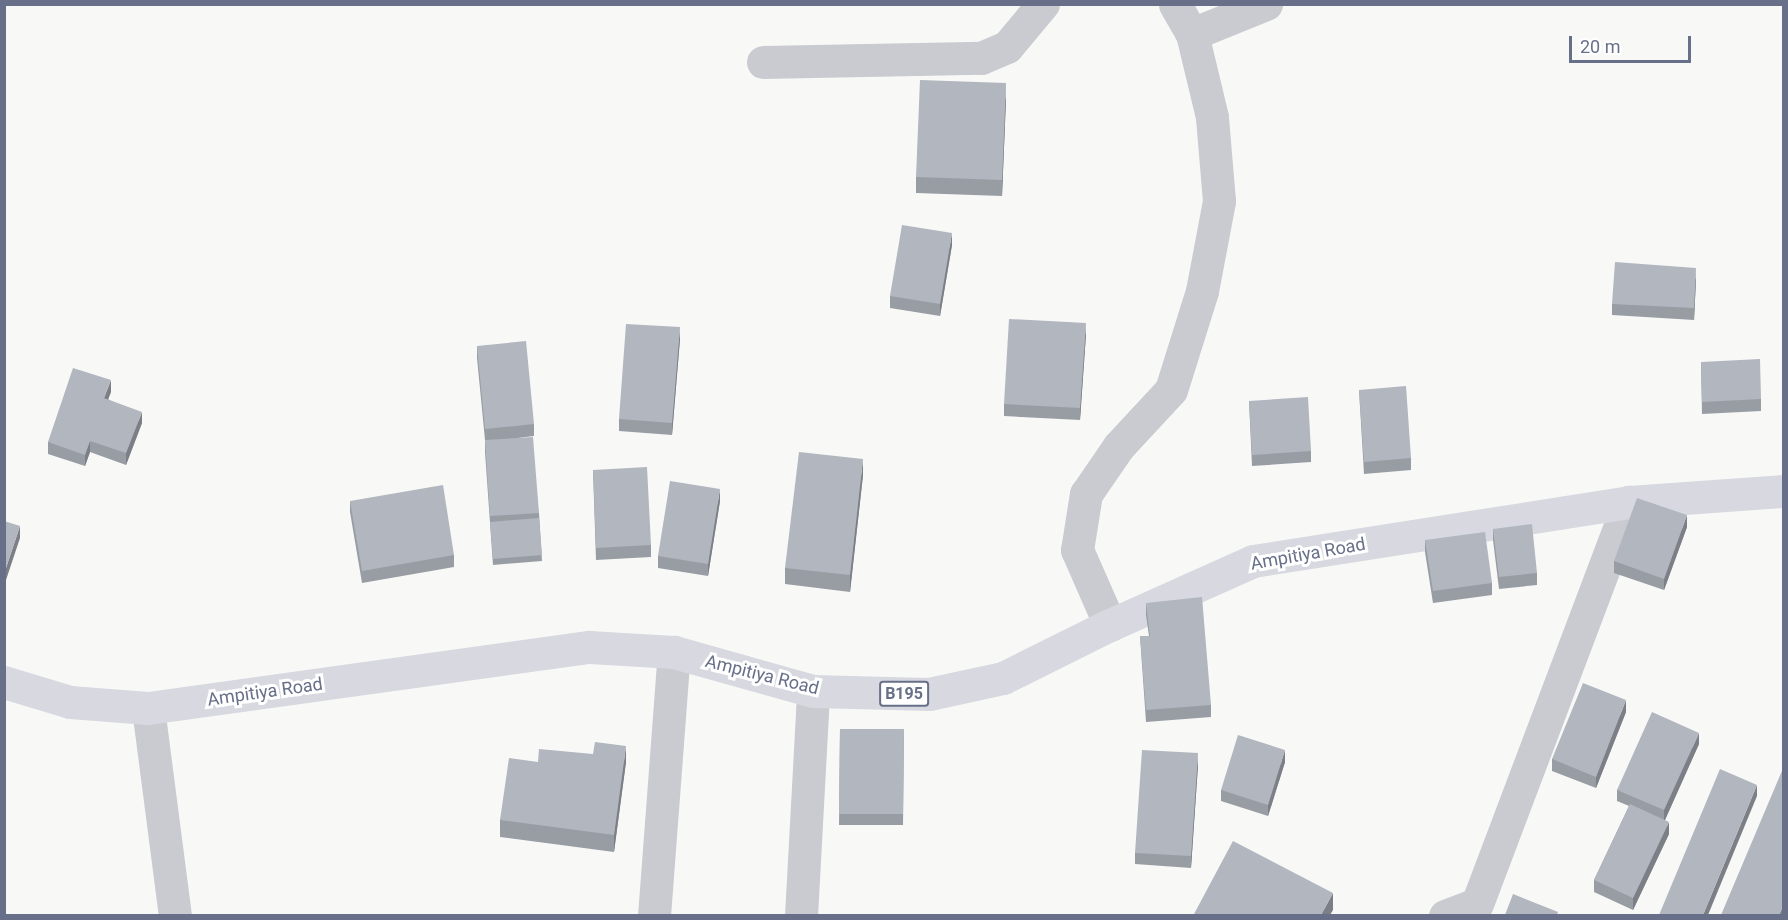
<!DOCTYPE html>
<html>
<head>
<meta charset="utf-8">
<style>
	body { margin:0 }
	#map { position:relative; width:1788px; height:920px; overflow:hidden; background:#f8f9f7; font-family:Roboto,sans-serif }
	div>[style] { position:absolute }
	.minor>* { height:33px; margin:-16.5px; padding:0 16.5px; transform-origin:16.5px; border-radius:16.5px; background:#c9cbd0 }
	.major>* { height:33px; margin:-16.5px; padding:0 16.5px; transform-origin:16.5px; border-radius:16.5px; background:#d8d9e0 }
	.wall>* { inset:0; background:#989da4 }
	.shaded-wall>* { inset:0; background:#7c7f86 }
	.building>* { inset:0; background:#b1b6bf }
	span { translate:-50% -50%; white-space:nowrap; text-align:center; line-height:1.15; -webkit-text-stroke:6px #fff; paint-order:stroke }
	.shield-label span { padding:2px 4px; background:#fff; border:2px solid; border-radius:4px; -webkit-text-stroke-width:0 }
	.shield-label { font-size:16px; color:#677088; font-weight:700 }
	.street-label { font-size:18px; color:#677088 }
	.frame { position:absolute; inset:0; border:6px solid #677088; pointer-events:none }
	.scale { position:absolute; left:1569px; top:36px; width:122px; height:27px; box-sizing:border-box; border:3px solid #677088; border-top:0; padding-left:8px; font-size:18px; line-height:21px; white-space:nowrap; color:#677088; -webkit-text-stroke:4px #fff; paint-order:stroke }
</style>
</head>
<body>
<div id="map">
	<div class="minor">
		<i style="left:1192px;top:34px;width:80px;rotate:-22.1deg"></i>
		<i style="left:763px;top:62px;width:218px;rotate:-1.1deg"></i>
		<i style="left:981px;top:58px;width:28px;rotate:-23deg"></i>
		<i style="left:1007px;top:47px;width:56px;rotate:-50.1deg"></i>
		<i style="left:1110px;top:625px;width:82px;rotate:-113.7deg"></i>
		<i style="left:1077px;top:550px;width:57px;rotate:-80.9deg"></i>
		<i style="left:1086px;top:494px;width:58px;rotate:-55.5deg"></i>
		<i style="left:1119px;top:446px;width:76px;rotate:-47.1deg"></i>
		<i style="left:1171px;top:390px;width:104px;rotate:-72.6deg"></i>
		<i style="left:1202px;top:291px;width:92px;rotate:-79.3deg"></i>
		<i style="left:1219px;top:201px;width:84px;rotate:-94.8deg"></i>
		<i style="left:1212px;top:117px;width:85px;rotate:-103.5deg"></i>
		<i style="left:1192px;top:34px;width:34px;rotate:-120deg"></i>
		<i style="left:148px;top:708px;width:210px;rotate:82.6deg"></i>
		<i style="left:654px;top:916px;width:265px;rotate:-85.7deg"></i>
		<i style="left:801px;top:916px;width:225px;rotate:-86.9deg"></i>
		<i style="left:1445px;top:916px;width:34px;rotate:-21deg"></i>
		<i style="left:1477px;top:904px;width:430px;rotate:-69.3deg"></i>
	</div>
	<div class="major">
		<i style="left:4px;top:682px;width:69px;rotate:16.9deg"></i>
		<i style="left:70px;top:702px;width:78px;rotate:4.4deg"></i>
		<i style="left:148px;top:708px;width:445px;rotate:-7.9deg"></i>
		<i style="left:589px;top:647px;width:85px;rotate:3.4deg"></i>
		<i style="left:674px;top:652px;width:144px;rotate:15.7deg"></i>
		<i style="left:813px;top:691px;width:116px;rotate:1.5deg"></i>
		<i style="left:929px;top:694px;width:76px;rotate:-12.2deg"></i>
		<i style="left:1003px;top:678px;width:119px;rotate:-26.4deg"></i>
		<i style="left:1110px;top:625px;width:157px;rotate:-24.1deg"></i>
		<i style="left:1253px;top:561px;width:381px;rotate:-8.9deg"></i>
		<i style="left:1629px;top:502px;width:155px;rotate:-4.1deg"></i>
	</div>
	<div class="wall">
		<i style="clip-path:polygon(1006px 99px,1002px 196px,916px 193px,916px 177px)"></i>
		<i style="clip-path:polygon(952px 245px,940px 316px,890px 308px,890px 296px)"></i>
		<i style="clip-path:polygon(1696px 279px,1694px 320px,1612px 315px,1612px 304px)"></i>
		<i style="clip-path:polygon(1086px 334px,1080px 420px,1004px 416px,1004px 404px)"></i>
		<i style="clip-path:polygon(680px 339px,672px 435px,619px 431px,619px 419px)"></i>
		<i style="clip-path:polygon(477px 346px,534px 424px,534px 436px,518px 438px,539px 513px,542px 561px,493px 565px,485px 452px,485px 440px,477px 358px)"></i>
		<i style="clip-path:polygon(1701px 362px,1761px 399px,1761px 411px,1702px 414px)"></i>
		<i style="clip-path:polygon(1359px 390px,1411px 458px,1411px 470px,1364px 474px)"></i>
		<i style="clip-path:polygon(111px 392px,108px 399px,142px 423px,126px 465px,90px 452px,85px 466px,48px 454px,48px 442px)"></i>
		<i style="clip-path:polygon(1249px 401px,1311px 451px,1311px 462px,1252px 466px)"></i>
		<i style="clip-path:polygon(593px 470px,651px 545px,651px 557px,596px 560px)"></i>
		<i style="clip-path:polygon(863px 475px,850px 592px,785px 584px,785px 568px)"></i>
		<i style="clip-path:polygon(350px 501px,454px 555px,454px 567px,362px 583px,350px 512px)"></i>
		<i style="clip-path:polygon(720px 501px,708px 576px,658px 568px,658px 556px)"></i>
		<i style="clip-path:polygon(1687px 527px,1664px 590px,1614px 573px,1614px 561px)"></i>
		<i style="clip-path:polygon(1493px 529px,1537px 573px,1537px 585px,1499px 589px,1493px 540px)"></i>
		<i style="clip-path:polygon(1425px 540px,1492px 583px,1492px 595px,1433px 603px,1425px 552px)"></i>
		<i style="clip-path:polygon(1146px 603px,1211px 705px,1211px 717px,1146px 722px,1140px 636px,1149px 636px,1146px 615px)"></i>
		<i style="clip-path:polygon(1626px 712px,1596px 788px,1552px 771px,1552px 759px)"></i>
		<i style="clip-path:polygon(840px 729px,904px 729px,903px 825px,839px 825px)"></i>
		<i style="clip-path:polygon(1699px 744px,1665px 820px,1669px 834px,1633px 910px,1594px 892px,1594px 880px,1629px 806px,1617px 801px,1617px 790px)"></i>
		<i style="clip-path:polygon(538px 762px,626px 762px,614px 852px,500px 837px,500px 820px)"></i>
		<i style="clip-path:polygon(1285px 762px,1268px 816px,1221px 801px,1221px 790px)"></i>
		<i style="clip-path:polygon(1198px 765px,1191px 868px,1135px 864px,1135px 853px)"></i>
	</div>
	<div class="shaded-wall">
		<i style="clip-path:polygon(1006px 83px,1006px 99px,1002px 196px,1002px 180px)"></i>
		<i style="clip-path:polygon(952px 233px,952px 245px,940px 316px,940px 304px)"></i>
		<i style="clip-path:polygon(1696px 268px,1696px 279px,1694px 320px,1694px 308px)"></i>
		<i style="clip-path:polygon(1086px 323px,1086px 334px,1080px 420px,1080px 408px)"></i>
		<i style="clip-path:polygon(680px 327px,680px 339px,672px 435px,672px 423px)"></i>
		<i style="clip-path:polygon(111px 380px,111px 392px,104px 410px,104px 398px)"></i>
		<i style="clip-path:polygon(142px 412px,142px 423px,126px 465px,126px 453px)"></i>
		<i style="clip-path:polygon(90px 441px,90px 452px,85px 466px,85px 455px)"></i>
		<i style="clip-path:polygon(863px 459px,863px 475px,850px 592px,850px 575px)"></i>
		<i style="clip-path:polygon(720px 489px,720px 501px,708px 576px,708px 564px)"></i>
		<i style="clip-path:polygon(1687px 515px,1687px 527px,1664px 590px,1664px 579px)"></i>
		<i style="clip-path:polygon(20px 526px,20px 538px,4px 586px,4px 574px)"></i>
		<i style="clip-path:polygon(1626px 700px,1626px 712px,1596px 788px,1596px 777px)"></i>
		<i style="clip-path:polygon(1699px 733px,1699px 744px,1664px 822px,1664px 810px)"></i>
		<i style="clip-path:polygon(626px 746px,626px 762px,614px 852px,614px 835px)"></i>
		<i style="clip-path:polygon(1285px 750px,1285px 762px,1268px 816px,1268px 805px)"></i>
		<i style="clip-path:polygon(1198px 753px,1198px 765px,1191px 868px,1191px 856px)"></i>
		<i style="clip-path:polygon(1757px 785px,1757px 796px,1708px 915px,1703px 915px)"></i>
		<i style="clip-path:polygon(1669px 822px,1669px 834px,1633px 910px,1633px 898px)"></i>
		<i style="clip-path:polygon(1333px 893px,1333px 910px,1330px 915px,1321px 915px)"></i>
		<i style="clip-path:polygon(1784px 904px,1784px 915px,1779px 915px)"></i>
	</div>
	<div class="building">
		<i style="clip-path:polygon(920px 80px,1006px 83px,1002px 180px,916px 177px)"></i>
		<i style="clip-path:polygon(902px 225px,952px 233px,940px 304px,890px 296px)"></i>
		<i style="clip-path:polygon(1615px 262px,1696px 268px,1694px 308px,1612px 304px)"></i>
		<i style="clip-path:polygon(1009px 319px,1086px 323px,1080px 408px,1004px 404px)"></i>
		<i style="clip-path:polygon(626px 324px,680px 327px,672px 423px,619px 419px)"></i>
		<i style="clip-path:polygon(526px 341px,534px 424px,485px 429px,477px 346px)"></i>
		<i style="clip-path:polygon(1760px 359px,1761px 399px,1702px 402px,1701px 362px)"></i>
		<i style="clip-path:polygon(73px 368px,111px 380px,104px 398px,142px 412px,126px 453px,90px 441px,85px 455px,48px 442px)"></i>
		<i style="clip-path:polygon(1406px 386px,1411px 458px,1364px 462px,1359px 390px)"></i>
		<i style="clip-path:polygon(1308px 397px,1311px 451px,1252px 455px,1249px 401px)"></i>
		<i style="clip-path:polygon(533px 437px,539px 513px,490px 516px,485px 440px)"></i>
		<i style="clip-path:polygon(799px 452px,863px 459px,850px 575px,785px 568px)"></i>
		<i style="clip-path:polygon(647px 467px,651px 545px,596px 548px,593px 470px)"></i>
		<i style="clip-path:polygon(670px 481px,720px 489px,708px 564px,658px 556px)"></i>
		<i style="clip-path:polygon(443px 485px,454px 555px,362px 571px,350px 501px)"></i>
		<i style="clip-path:polygon(1637px 498px,1687px 515px,1664px 579px,1614px 561px)"></i>
		<i style="clip-path:polygon(539px 518px,542px 555px,493px 559px,490px 522px)"></i>
		<i style="clip-path:polygon(4px 521px,20px 526px,4px 574px)"></i>
		<i style="clip-path:polygon(1532px 524px,1537px 573px,1499px 577px,1493px 529px)"></i>
		<i style="clip-path:polygon(1485px 532px,1492px 583px,1433px 591px,1425px 540px)"></i>
		<i style="clip-path:polygon(1202px 597px,1211px 705px,1146px 710px,1140px 636px,1150px 636px,1146px 603px)"></i>
		<i style="clip-path:polygon(1583px 683px,1626px 700px,1596px 777px,1552px 759px)"></i>
		<i style="clip-path:polygon(1652px 712px,1699px 733px,1664px 810px,1617px 790px)"></i>
		<i style="clip-path:polygon(840px 729px,904px 729px,903px 814px,839px 814px)"></i>
		<i style="clip-path:polygon(1238px 735px,1285px 750px,1268px 805px,1221px 790px)"></i>
		<i style="clip-path:polygon(595px 742px,626px 746px,614px 835px,500px 820px,509px 758px,538px 762px,539px 749px,593px 754px)"></i>
		<i style="clip-path:polygon(1142px 750px,1198px 753px,1191px 856px,1135px 853px)"></i>
		<i style="clip-path:polygon(1784px 766px,1784px 904px,1779px 915px,1721px 915px)"></i>
		<i style="clip-path:polygon(1720px 769px,1757px 785px,1703px 915px,1659px 915px)"></i>
		<i style="clip-path:polygon(1630px 804px,1669px 822px,1633px 898px,1594px 880px)"></i>
		<i style="clip-path:polygon(1233px 841px,1333px 893px,1321px 915px,1196px 915px,1194px 914px)"></i>
		<i style="clip-path:polygon(1513px 894px,1558px 912px,1557px 915px,1505px 915px)"></i>
	</div>
	<div class="shield-label">
		<span style="left:904px;top:694px">B195</span>
	</div>
	<div class="street-label">
		<span style="left:1308px;top:554px;rotate:-10deg">Ampitiya Road</span>
		<span style="left:762px;top:675px;rotate:14deg">Ampitiya Road</span>
		<span style="left:265px;top:692px;rotate:-8deg">Ampitiya Road</span>
	</div>
	<div class="frame"></div>
	<div class="scale">20 m</div>
</div>
</body>
</html>
